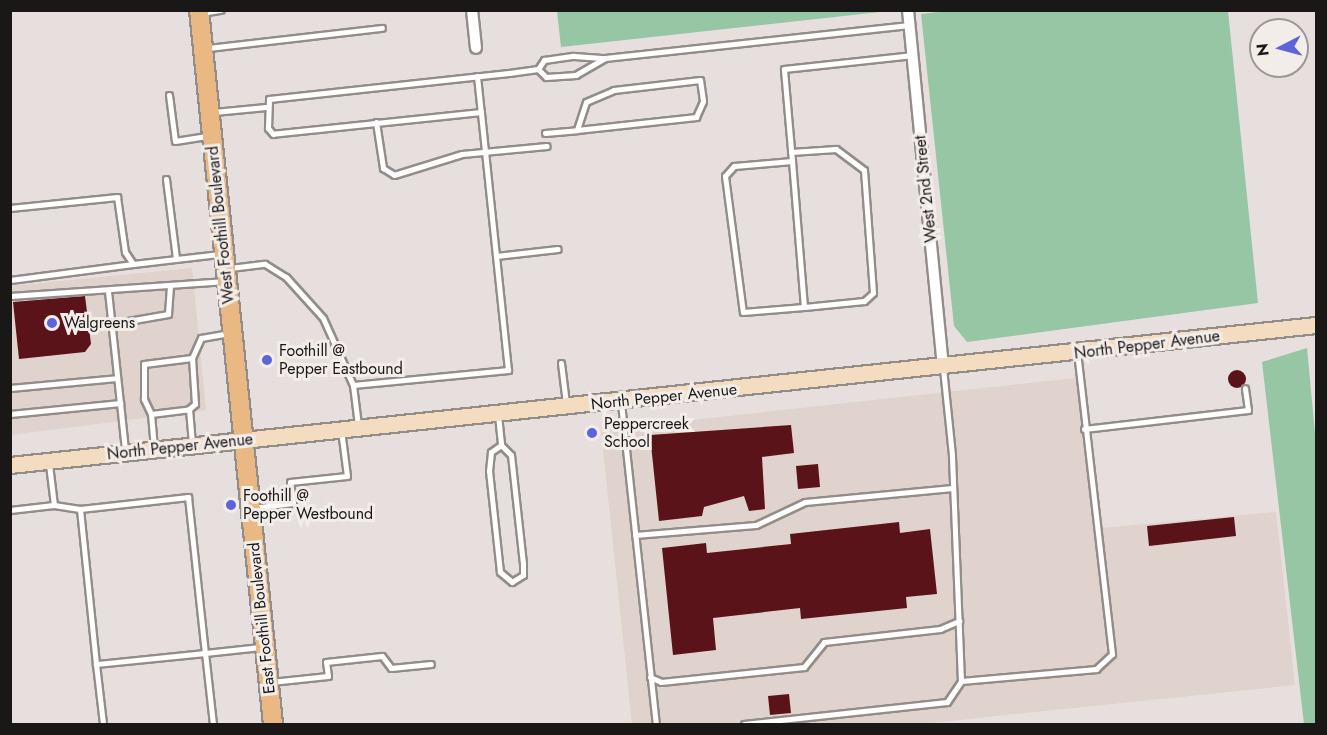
<!DOCTYPE html>
<html>
<head>
<meta charset="utf-8">
<style>
	body { margin:0 }
	#map { position:relative; width:1327px; height:735px; overflow:hidden; background:#e6dfdd; font-family:Jost,sans-serif }
	div>[style] { position:absolute }
	.built>* { inset:0; background:#e0d2cc }
	.green>* { inset:0; background:#96c6a4 }
	.building>* { inset:0; background:#5b131a }
	.round { border-radius:50% }
	.roads { filter:drop-shadow(2px 0 #938d8a) drop-shadow(-2px 0 #938d8a) drop-shadow(0 2px #938d8a) drop-shadow(0 -2px #938d8a) }
	.service>* { height:5px; margin:-2.5px; padding:0 2.5px; transform-origin:2.5px; border-radius:2.5px; background:#fff }
	.minor>* { height:10px; margin:-5px; padding:0 5px; transform-origin:5px; border-radius:5px; background:#fff }
	.secondary>* { height:15px; margin:-7.5px; padding:0 7.5px; transform-origin:7.5px; border-radius:7.5px; background:#f4dcc1 }
	.primary>* { height:18px; margin:-9px; padding:0 9px; transform-origin:9px; border-radius:9px; background:#eab883 }
	.dots>* { width:16px; height:16px; translate:-50% -50%; box-sizing:border-box; border:3px solid #f3edea; border-radius:50% }
	span { translate:-50% -50%; white-space:nowrap; text-align:center; line-height:1.15; -webkit-text-stroke:6px #f3edea; paint-order:stroke }
	.street-label { font-size:16px; color:#1a1817 }
	.poi-label { font-size:16px; color:#1a1817 }
	.left { translate:0 -50%; text-align:left }
	.frame { position:absolute; inset:0; border:12px solid #1a1817; pointer-events:none }
	.north { position:absolute; left:1249px; top:18px; width:60px; height:60px; box-sizing:border-box; background:#f3edea; border:2px solid #9c9896; border-radius:50%; rotate:264deg; font-size:16px; font-weight:700; line-height:24px; text-align:center; color:#1a1817 }
	.north::after { content:''; display:block; margin:auto; width:21px; height:27px; background:#5e63db; clip-path:polygon(50% 0,100% 100%,50% 72%,0 100%) }
</style>
</head>
<body>
<div id="map">
	<div class="built">
		<i style="clip-path:polygon(192px 268px,206px 410px,11px 435px,10px 286px)"></i>
		<i style="clip-path:polygon(1085px 377px,1101px 528px,1276px 512px,1295px 685px,920px 724px,632px 724px,601px 430px)"></i>
	</div>
	<div class="green">
		<i style="clip-path:polygon(898px 10px,561px 47px,557px 11px,557px 10px)"></i>
		<i style="clip-path:polygon(957px 10px,1228px 11px,1258px 303px,967px 342px,954px 326px,921px 14px)"></i>
		<i style="clip-path:polygon(1307px 348px,1316px 444px,1316px 724px,1304px 724px,1262px 362px)"></i>
	</div>
	<div class="building">
		<i style="clip-path:polygon(85px 296px,91px 344px,85px 352px,19px 359px,13px 302px)"></i>
		<i class="round" style="left:1228px;top:370px;width:18px;height:18px"></i>
		<i style="clip-path:polygon(791px 425px,794px 453px,762px 457px,765px 509px,749px 511px,744px 496px,704px 507px,702px 516px,659px 521px,650px 435px)"></i>
		<i style="clip-path:polygon(818px 464px,820px 487px,798px 489px,796px 466px)"></i>
		<i style="clip-path:polygon(1234px 517px,1236px 536px,1149px 546px,1147px 526px)"></i>
		<i style="clip-path:polygon(899px 522px,900px 533px,930px 529px,937px 594px,906px 597px,907px 608px,801px 619px,800px 608px,713px 618px,716px 650px,673px 655px,662px 548px,706px 543px,707px 553px,791px 544px,790px 534px)"></i>
		<i style="clip-path:polygon(789px 694px,791px 713px,770px 715px,768px 696px)"></i>
	</div>
	<div class="roads">
		<div class="service">
			<i style="left:201px;top:13px;width:20px;rotate:-9deg"></i>
			<i style="left:208px;top:48px;width:175px;rotate:-6.6deg"></i>
			<i style="left:605px;top:58px;width:34px;rotate:150deg"></i>
			<i style="left:576px;top:75px;width:30px;rotate:176deg"></i>
			<i style="left:546px;top:77px;width:11px;rotate:-135deg"></i>
			<i style="left:538px;top:69px;width:11px;rotate:-56deg"></i>
			<i style="left:544px;top:60px;width:30px;rotate:-8deg"></i>
			<i style="left:574px;top:56px;width:31px;rotate:4deg"></i>
			<i style="left:605px;top:58px;width:306px;rotate:-6.2deg"></i>
			<i style="left:477px;top:76px;width:36px;rotate:84deg"></i>
			<i style="left:481px;top:112px;width:209px;rotate:174deg"></i>
			<i style="left:273px;top:134px;width:8px;rotate:-130deg"></i>
			<i style="left:268px;top:128px;width:29px;rotate:-88deg"></i>
			<i style="left:269px;top:99px;width:241px;rotate:-6.2deg"></i>
			<i style="left:509px;top:73px;width:29px;rotate:-8deg"></i>
			<i style="left:169px;top:95px;width:46px;rotate:82.6deg"></i>
			<i style="left:175px;top:141px;width:32px;rotate:-9deg"></i>
			<i style="left:214px;top:112px;width:52px;rotate:-5.5deg"></i>
			<i style="left:376px;top:122px;width:47px;rotate:81.3deg"></i>
			<i style="left:383px;top:168px;width:13px;rotate:32deg"></i>
			<i style="left:394px;top:175px;width:71px;rotate:-17.2deg"></i>
			<i style="left:462px;top:154px;width:85px;rotate:-5.4deg"></i>
			<i style="left:545px;top:133px;width:32px;rotate:-5deg"></i>
			<i style="left:577px;top:130px;width:120px;rotate:-6.2deg"></i>
			<i style="left:696px;top:117px;width:17px;rotate:-66deg"></i>
			<i style="left:703px;top:101px;width:21px;rotate:-98deg"></i>
			<i style="left:700px;top:80px;width:87px;rotate:173.4deg"></i>
			<i style="left:614px;top:90px;width:30px;rotate:157deg"></i>
			<i style="left:586px;top:102px;width:29px;rotate:108deg"></i>
			<i style="left:791px;top:152px;width:45px;rotate:-3.8deg"></i>
			<i style="left:836px;top:149px;width:35px;rotate:37deg"></i>
			<i style="left:864px;top:170px;width:123px;rotate:85.8deg"></i>
			<i style="left:873px;top:293px;width:12px;rotate:138deg"></i>
			<i style="left:864px;top:301px;width:60px;rotate:174.3deg"></i>
			<i style="left:792px;top:161px;width:58px;rotate:175.1deg"></i>
			<i style="left:734px;top:166px;width:13px;rotate:132deg"></i>
			<i style="left:725px;top:176px;width:137px;rotate:82.5deg"></i>
			<i style="left:743px;top:312px;width:61px;rotate:-4.7deg"></i>
			<i style="left:804px;top:307px;width:146px;rotate:-94.7deg"></i>
			<i style="left:792px;top:161px;width:92px;rotate:-95deg"></i>
			<i style="left:784px;top:69px;width:130px;rotate:-6.2deg"></i>
			<i style="left:166px;top:179px;width:80px;rotate:82.8deg"></i>
			<i style="left:10px;top:208px;width:108px;rotate:-5.9deg"></i>
			<i style="left:117px;top:197px;width:56px;rotate:81.7deg"></i>
			<i style="left:125px;top:252px;width:14px;rotate:56deg"></i>
			<i style="left:133px;top:264px;width:124px;rotate:172.6deg"></i>
			<i style="left:496px;top:256px;width:62px;rotate:-6.4deg"></i>
			<i style="left:133px;top:264px;width:88px;rotate:-6.6deg"></i>
			<i style="left:230px;top:268px;width:35px;rotate:-7deg"></i>
			<i style="left:265px;top:264px;width:25px;rotate:32deg"></i>
			<i style="left:286px;top:277px;width:55px;rotate:47.9deg"></i>
			<i style="left:323px;top:318px;width:73px;rotate:65.9deg"></i>
			<i style="left:353px;top:385px;width:156px;rotate:-5.5deg"></i>
			<i style="left:508px;top:370px;width:259px;rotate:-96deg"></i>
			<i style="left:108px;top:291px;width:113px;rotate:83.9deg"></i>
			<i style="left:10px;top:296px;width:213px;rotate:-4deg"></i>
			<i style="left:111px;top:324px;width:58px;rotate:-10deg"></i>
			<i style="left:168px;top:314px;width:27px;rotate:-86deg"></i>
			<i style="left:561px;top:363px;width:40px;rotate:82.9deg"></i>
			<i style="left:353px;top:385px;width:40px;rotate:82.9deg"></i>
			<i style="left:10px;top:388px;width:107px;rotate:-5.3deg"></i>
			<i style="left:621px;top:403px;width:323px;rotate:83.8deg"></i>
			<i style="left:189px;top:409px;width:34px;rotate:85deg"></i>
			<i style="left:10px;top:414px;width:111px;rotate:-5.7deg"></i>
			<i style="left:120px;top:403px;width:47px;rotate:83.9deg"></i>
			<i style="left:151px;top:414px;width:38px;rotate:-7deg"></i>
			<i style="left:189px;top:409px;width:8px;rotate:-40deg"></i>
			<i style="left:195px;top:404px;width:46px;rotate:-93.7deg"></i>
			<i style="left:498px;top:415px;width:30px;rotate:84deg"></i>
			<i style="left:501px;top:445px;width:14px;rotate:45deg"></i>
			<i style="left:511px;top:455px;width:109px;rotate:83.7deg"></i>
			<i style="left:523px;top:563px;width:12px;rotate:90deg"></i>
			<i style="left:523px;top:575px;width:13px;rotate:148deg"></i>
			<i style="left:512px;top:582px;width:16px;rotate:-140deg"></i>
			<i style="left:500px;top:572px;width:102px;rotate:-96.2deg"></i>
			<i style="left:489px;top:471px;width:19px;rotate:-84deg"></i>
			<i style="left:491px;top:452px;width:12px;rotate:-35deg"></i>
			<i style="left:1084px;top:429px;width:165px;rotate:-6.6deg"></i>
			<i style="left:1248px;top:410px;width:22px;rotate:-98deg"></i>
			<i style="left:154px;top:448px;width:34px;rotate:-95deg"></i>
			<i style="left:151px;top:414px;width:17px;rotate:-115deg"></i>
			<i style="left:144px;top:399px;width:35px;rotate:-90deg"></i>
			<i style="left:144px;top:364px;width:48px;rotate:-7.1deg"></i>
			<i style="left:192px;top:358px;width:22px;rotate:-66deg"></i>
			<i style="left:201px;top:338px;width:29px;rotate:-10deg"></i>
			<i style="left:54px;top:505px;width:26px;rotate:9deg"></i>
			<i style="left:80px;top:509px;width:109px;rotate:-6.3deg"></i>
			<i style="left:188px;top:497px;width:157px;rotate:83.8deg"></i>
			<i style="left:205px;top:653px;width:110px;rotate:174.2deg"></i>
			<i style="left:96px;top:664px;width:156px;rotate:-95.9deg"></i>
			<i style="left:252px;top:508px;width:41px;rotate:-7deg"></i>
			<i style="left:293px;top:503px;width:21px;rotate:-98deg"></i>
			<i style="left:290px;top:482px;width:57px;rotate:-6deg"></i>
			<i style="left:347px;top:476px;width:46px;rotate:-97.4deg"></i>
			<i style="left:10px;top:510px;width:44px;rotate:-6.5deg"></i>
			<i style="left:54px;top:505px;width:41px;rotate:-97deg"></i>
			<i style="left:635px;top:535px;width:121px;rotate:-4.7deg"></i>
			<i style="left:756px;top:525px;width:54px;rotate:-25.1deg"></i>
			<i style="left:805px;top:502px;width:148px;rotate:-5.4deg"></i>
			<i style="left:96px;top:664px;width:60px;rotate:83.3deg"></i>
			<i style="left:650px;top:677px;width:12px;rotate:24deg"></i>
			<i style="left:661px;top:682px;width:144px;rotate:-6deg"></i>
			<i style="left:804px;top:667px;width:32px;rotate:-51deg"></i>
			<i style="left:824px;top:642px;width:117px;rotate:-6.4deg"></i>
			<i style="left:940px;top:629px;width:21px;rotate:-23deg"></i>
			<i style="left:961px;top:681px;width:136px;rotate:-5.1deg"></i>
			<i style="left:1096px;top:669px;width:22px;rotate:-43deg"></i>
			<i style="left:1112px;top:654px;width:303px;rotate:-96.6deg"></i>
			<i style="left:271px;top:682px;width:57px;rotate:-6deg"></i>
			<i style="left:328px;top:676px;width:14px;rotate:-98deg"></i>
			<i style="left:326px;top:662px;width:56px;rotate:-6.1deg"></i>
			<i style="left:382px;top:656px;width:15px;rotate:53deg"></i>
			<i style="left:391px;top:668px;width:40px;rotate:-5.7deg"></i>
			<i style="left:213px;top:724px;width:71px;rotate:-96.4deg"></i>
			<i style="left:205px;top:653px;width:56px;rotate:-6.1deg"></i>
			<i style="left:744px;top:724px;width:204px;rotate:-6.2deg"></i>
			<i style="left:947px;top:702px;width:25px;rotate:-56deg"></i>
			<i style="left:961px;top:681px;width:226px;rotate:-92.3deg"></i>
			<i style="left:952px;top:455px;width:87px;rotate:-95.9deg"></i>
		</div>
		<div class="minor">
			<i style="left:472px;top:10px;width:38px;rotate:84deg"></i>
			<i style="left:908px;top:10px;width:360px;rotate:84.4deg"></i>
		</div>
		<div class="secondary">
			<i style="left:10px;top:465px;width:1313px;rotate:-6.12deg"></i>
		</div>
		<div class="primary">
			<i style="left:199px;top:10px;width:718px;rotate:84.08deg"></i>
		</div>
	</div>
	<div class="dots">
		<i style="left:52px;top:323px;background:#5e63db"></i>
		<i style="left:267px;top:360px;background:#5e63db"></i>
		<i style="left:592px;top:433px;background:#5e63db"></i>
		<i style="left:231px;top:505px;background:#5e63db"></i>
	</div>
	<div class="street-label">
		<span style="left:926px;top:189px;rotate:-96deg">West 2nd Street</span>
		<span style="left:221px;top:225px;rotate:-96deg">West Foothill Boulevard</span>
		<span style="left:1147px;top:345px;rotate:-7deg">North Pepper Avenue</span>
		<span style="left:664px;top:397px;rotate:-6deg">North Pepper Avenue</span>
		<span style="left:180px;top:447px;rotate:-6deg">North Pepper Avenue</span>
		<span style="left:262px;top:618px;rotate:-96deg">East Foothill Boulevard</span>
	</div>
	<div class="poi-label">
		<span class="left" style="left:64px;top:323px">Walgreens</span>
		<span class="left" style="left:279px;top:360px">Foothill @<br>Pepper Eastbound</span>
		<span class="left" style="left:604px;top:433px">Peppercreek<br>School</span>
		<span class="left" style="left:243px;top:505px">Foothill @<br>Pepper Westbound</span>
	</div>
	<div class="frame"></div>
	<div class="north">N</div>
</div>
</body>
</html>
